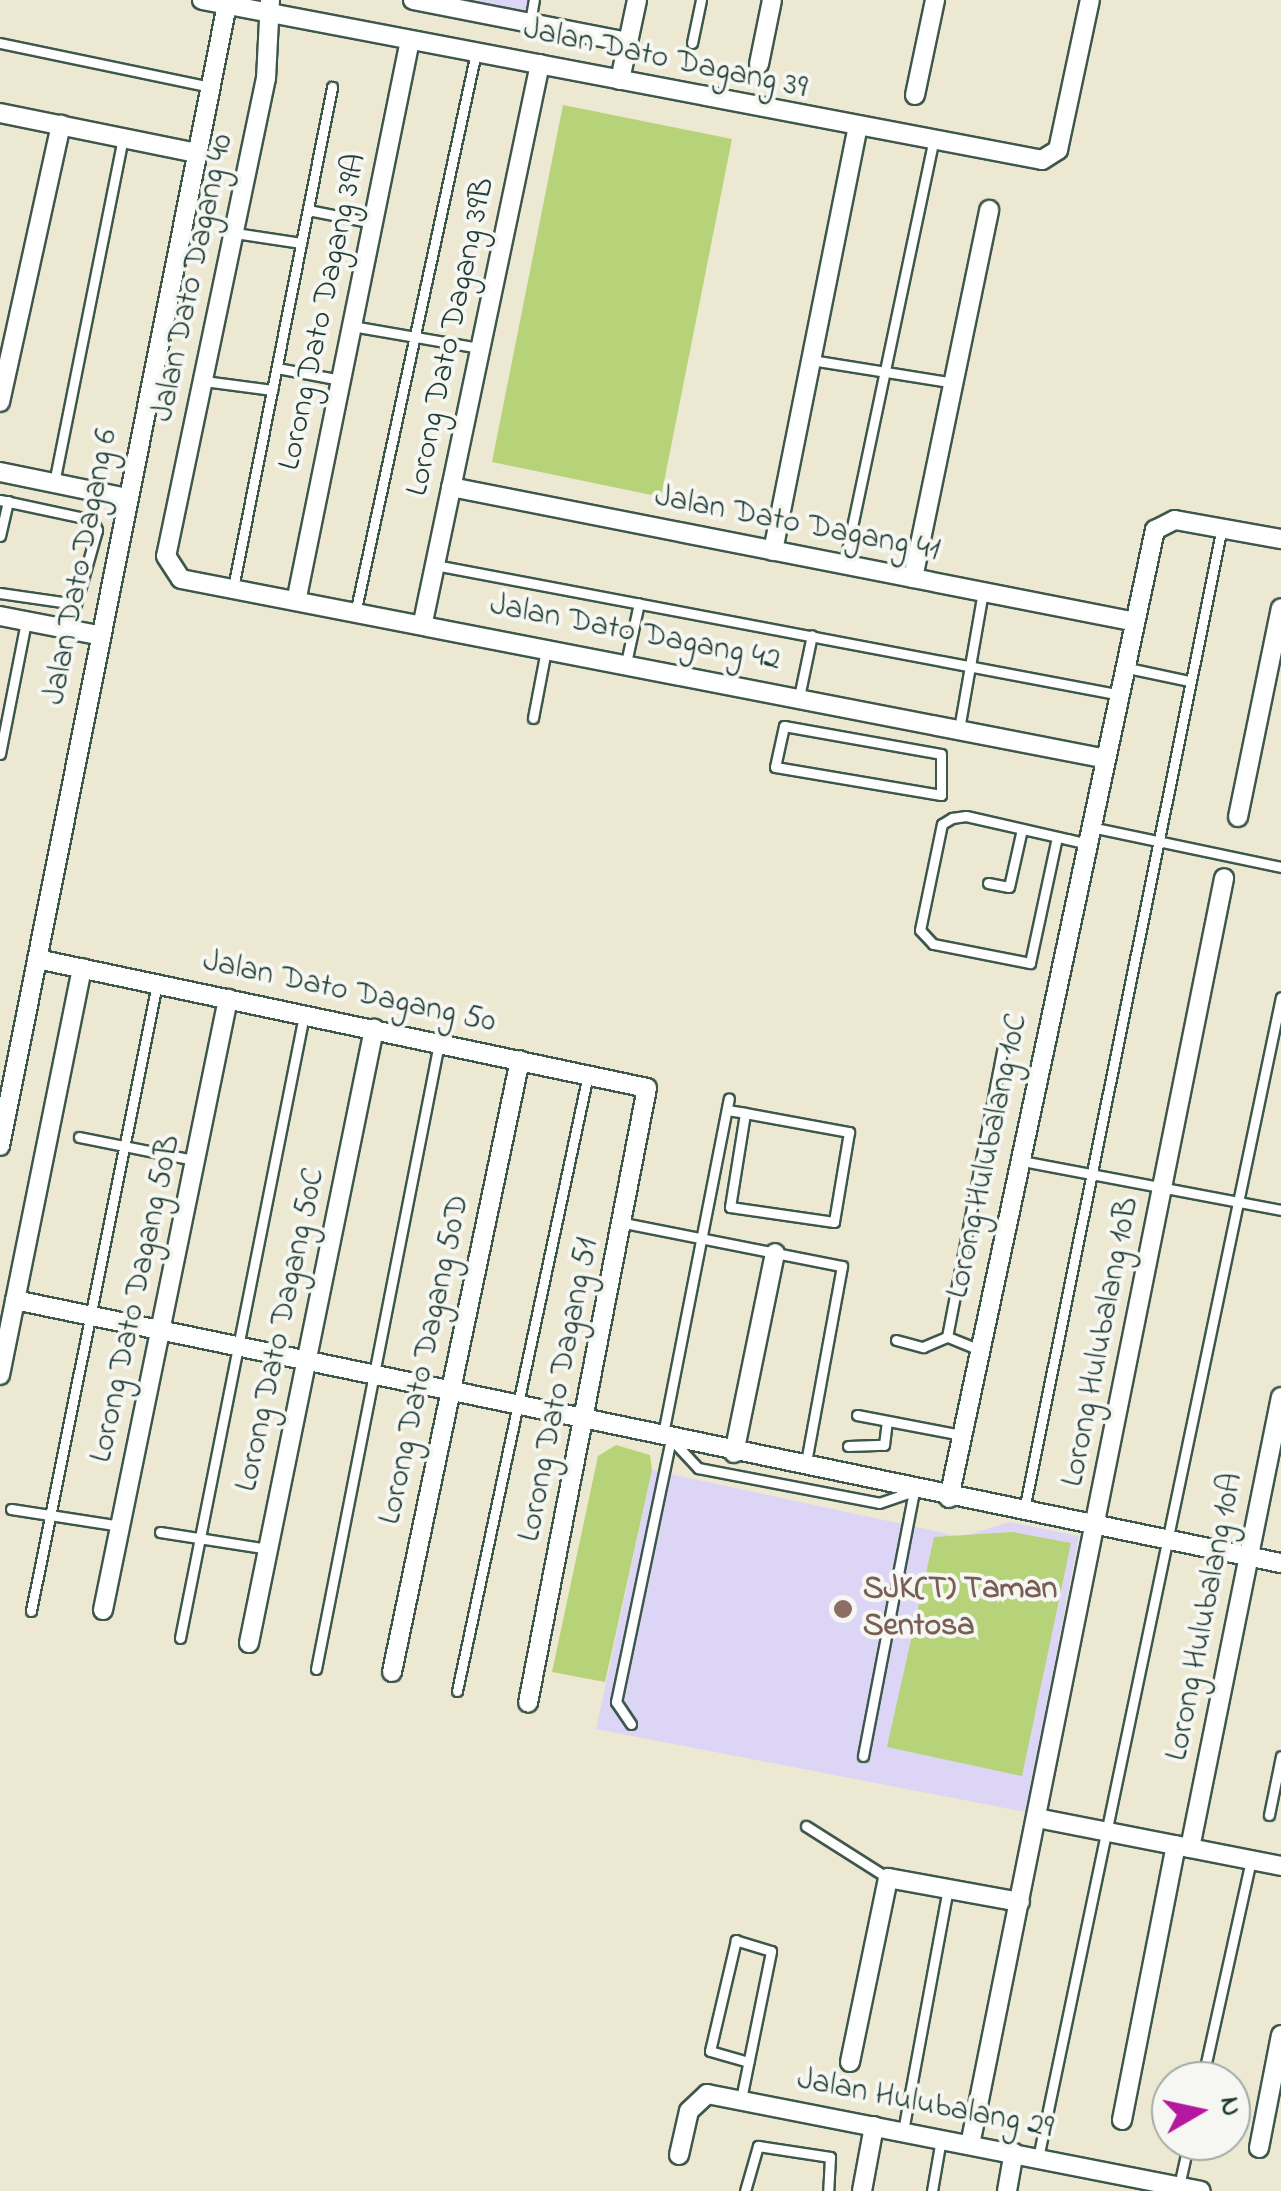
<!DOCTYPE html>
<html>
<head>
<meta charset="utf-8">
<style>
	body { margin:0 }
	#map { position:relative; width:1281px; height:2191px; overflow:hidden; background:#ede8d1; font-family:"Indie Flower",sans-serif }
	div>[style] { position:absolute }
	.built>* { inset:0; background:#ddd5f6 }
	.green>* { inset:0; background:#b7d379 }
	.roads { filter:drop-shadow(2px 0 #3e574c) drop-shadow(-2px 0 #3e574c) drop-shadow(0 2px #3e574c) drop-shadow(0 -2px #3e574c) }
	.service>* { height:9px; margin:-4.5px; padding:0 4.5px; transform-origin:4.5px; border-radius:4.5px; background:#fff }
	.minor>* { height:18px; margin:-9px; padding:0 9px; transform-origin:9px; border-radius:9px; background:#fff }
	.dots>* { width:28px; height:28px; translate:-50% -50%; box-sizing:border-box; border:5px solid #f6f6f2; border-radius:50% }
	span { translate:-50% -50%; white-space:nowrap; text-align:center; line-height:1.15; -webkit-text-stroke:8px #f6f6f2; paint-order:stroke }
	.street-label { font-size:32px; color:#1f3d34 }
	.education-label { font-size:32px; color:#785e54; font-weight:700 }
	.left { translate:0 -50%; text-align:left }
	.north { position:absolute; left:1151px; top:2061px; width:100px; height:100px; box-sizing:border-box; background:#f6f6f2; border:2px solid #a0aca6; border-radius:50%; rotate:81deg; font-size:28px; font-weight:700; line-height:40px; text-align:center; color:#1f3d34 }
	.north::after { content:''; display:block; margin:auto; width:35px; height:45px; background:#b5179e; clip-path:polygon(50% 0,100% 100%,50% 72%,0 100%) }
</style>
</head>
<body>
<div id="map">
	<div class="built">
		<i style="clip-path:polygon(447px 0,529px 0,526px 16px)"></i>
		<i style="clip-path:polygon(652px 1470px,962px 1537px,1009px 1522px,1079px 1536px,1026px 1812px,596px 1729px)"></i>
	</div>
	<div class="green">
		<i style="clip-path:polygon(563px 105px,732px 139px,661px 497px,492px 462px)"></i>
		<i style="clip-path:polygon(616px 1445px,650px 1455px,652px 1470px,605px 1682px,552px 1672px,598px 1456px)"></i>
		<i style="clip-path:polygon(1012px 1532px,1071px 1543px,1022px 1776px,887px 1747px,934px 1537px)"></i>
	</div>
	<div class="roads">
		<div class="service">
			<i style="left:530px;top:22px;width:22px;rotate:-80deg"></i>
			<i style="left:0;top:43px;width:215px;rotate:11.8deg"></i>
			<i style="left:692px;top:43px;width:44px;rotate:-78.2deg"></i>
			<i style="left:308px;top:210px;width:66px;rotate:11.3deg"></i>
			<i style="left:235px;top:233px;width:67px;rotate:8.6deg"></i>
			<i style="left:352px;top:326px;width:130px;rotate:9.8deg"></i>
			<i style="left:811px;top:360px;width:145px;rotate:9.1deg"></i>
			<i style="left:277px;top:368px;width:65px;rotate:10.6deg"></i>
			<i style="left:204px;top:381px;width:69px;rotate:7.5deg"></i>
			<i style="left:54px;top:483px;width:352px;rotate:-78.7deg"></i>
			<i style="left:0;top:500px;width:95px;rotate:12.1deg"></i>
			<i style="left:93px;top:520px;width:11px;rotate:68deg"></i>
			<i style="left:97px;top:530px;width:77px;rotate:105.8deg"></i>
			<i style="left:76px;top:604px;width:77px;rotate:-171.8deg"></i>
			<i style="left:0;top:536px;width:36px;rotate:-77deg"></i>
			<i style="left:435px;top:565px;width:693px;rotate:10.73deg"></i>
			<i style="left:844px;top:565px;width:430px;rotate:-78.1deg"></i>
			<i style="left:233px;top:588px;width:511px;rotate:-78.82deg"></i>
			<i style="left:356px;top:609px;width:570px;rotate:-77.84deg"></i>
			<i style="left:626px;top:663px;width:61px;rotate:-77.8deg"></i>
			<i style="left:1123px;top:667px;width:67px;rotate:12deg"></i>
			<i style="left:799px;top:697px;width:63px;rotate:-78.2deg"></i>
			<i style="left:533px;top:718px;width:69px;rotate:-79.2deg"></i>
			<i style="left:784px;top:726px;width:159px;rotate:10.1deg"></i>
			<i style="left:941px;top:754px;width:41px;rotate:90deg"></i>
			<i style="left:941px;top:795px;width:168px;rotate:-170.4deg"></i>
			<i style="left:775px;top:767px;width:42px;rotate:-77.6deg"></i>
			<i style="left:959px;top:729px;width:139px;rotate:-80.1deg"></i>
			<i style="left:0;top:754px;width:136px;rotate:-78.9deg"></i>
			<i style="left:1091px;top:827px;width:194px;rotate:11.9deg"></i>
			<i style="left:1057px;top:837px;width:129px;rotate:102.1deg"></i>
			<i style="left:1030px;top:963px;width:99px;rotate:-168.9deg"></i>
			<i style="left:933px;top:944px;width:19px;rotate:-133deg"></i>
			<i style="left:920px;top:930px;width:108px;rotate:-78.3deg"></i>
			<i style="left:942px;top:824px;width:12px;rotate:-31deg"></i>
			<i style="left:952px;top:818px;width:14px;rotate:-8deg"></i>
			<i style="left:966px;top:816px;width:104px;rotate:12.8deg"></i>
			<i style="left:1067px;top:839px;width:18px;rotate:13deg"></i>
			<i style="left:988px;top:883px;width:21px;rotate:11deg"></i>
			<i style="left:1009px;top:887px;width:59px;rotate:-77.4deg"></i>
			<i style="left:727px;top:1110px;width:18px;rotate:9deg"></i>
			<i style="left:745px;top:1113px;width:106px;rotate:10.4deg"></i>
			<i style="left:849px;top:1132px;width:91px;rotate:99.5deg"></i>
			<i style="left:834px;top:1222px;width:105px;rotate:-171.8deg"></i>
			<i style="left:730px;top:1207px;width:95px;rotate:-80.9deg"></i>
			<i style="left:79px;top:1137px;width:117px;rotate:11.3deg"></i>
			<i style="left:1022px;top:1161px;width:264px;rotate:10.7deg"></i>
			<i style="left:624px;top:1223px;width:222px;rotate:11.2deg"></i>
			<i style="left:842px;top:1266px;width:204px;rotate:100.4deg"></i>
			<i style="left:896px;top:1340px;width:28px;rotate:15deg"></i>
			<i style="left:923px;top:1347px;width:26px;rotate:-23deg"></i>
			<i style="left:980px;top:1350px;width:35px;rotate:-158deg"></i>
			<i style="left:947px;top:1337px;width:297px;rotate:-79.1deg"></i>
			<i style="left:857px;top:1415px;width:107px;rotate:10.8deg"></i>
			<i style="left:663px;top:1434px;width:342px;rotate:-78.9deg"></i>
			<i style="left:671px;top:1439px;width:40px;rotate:47deg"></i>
			<i style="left:698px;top:1468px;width:184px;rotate:10.9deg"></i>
			<i style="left:879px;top:1503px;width:37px;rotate:-19deg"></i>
			<i style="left:848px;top:1446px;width:36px;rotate:-2deg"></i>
			<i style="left:884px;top:1445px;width:24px;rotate:-83deg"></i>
			<i style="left:11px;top:1509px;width:111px;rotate:8.8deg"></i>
			<i style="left:1024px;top:1510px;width:1003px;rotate:-78.61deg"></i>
			<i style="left:160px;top:1532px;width:109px;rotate:8.9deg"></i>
			<i style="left:31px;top:1611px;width:640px;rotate:-78.64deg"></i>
			<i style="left:180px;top:1638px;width:635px;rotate:-78.74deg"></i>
			<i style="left:316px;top:1669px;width:638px;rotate:-78.88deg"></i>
			<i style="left:457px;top:1691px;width:631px;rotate:-78.01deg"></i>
			<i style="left:631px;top:1724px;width:27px;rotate:-124deg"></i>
			<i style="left:616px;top:1702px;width:269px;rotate:-78.2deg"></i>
			<i style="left:863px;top:1756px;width:270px;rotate:-79.1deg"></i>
			<i style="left:1269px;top:1815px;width:60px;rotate:-78.5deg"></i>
			<i style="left:806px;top:1826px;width:97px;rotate:32.4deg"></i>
			<i style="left:1202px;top:2081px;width:226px;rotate:-77.5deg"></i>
			<i style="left:741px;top:2099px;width:151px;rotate:-78.5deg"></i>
			<i style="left:771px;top:1951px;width:37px;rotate:-163deg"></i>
			<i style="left:736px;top:1940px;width:114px;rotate:103.2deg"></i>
			<i style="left:710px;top:2051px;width:40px;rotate:16deg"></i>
			<i style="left:903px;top:2131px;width:247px;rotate:-79.5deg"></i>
			<i style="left:1038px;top:2158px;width:1186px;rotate:-78.18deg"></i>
			<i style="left:1179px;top:2186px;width:46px;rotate:-77.5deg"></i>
			<i style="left:745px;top:2191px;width:47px;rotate:-73.9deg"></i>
			<i style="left:758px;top:2146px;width:73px;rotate:8.7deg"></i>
			<i style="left:830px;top:2157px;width:34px;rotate:93deg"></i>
			<i style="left:932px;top:2191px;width:53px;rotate:-80.2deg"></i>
		</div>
		<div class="minor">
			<i style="left:202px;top:0;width:855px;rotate:10.78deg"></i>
			<i style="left:1042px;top:160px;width:19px;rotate:-32deg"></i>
			<i style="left:1058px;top:150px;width:153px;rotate:-78deg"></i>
			<i style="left:270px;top:0;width:78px;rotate:92.9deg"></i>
			<i style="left:266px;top:78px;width:488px;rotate:101.8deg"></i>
			<i style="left:166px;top:556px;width:27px;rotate:57deg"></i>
			<i style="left:181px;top:579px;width:938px;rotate:11deg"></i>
			<i style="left:413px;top:0;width:219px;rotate:11.1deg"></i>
			<i style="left:759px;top:64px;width:65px;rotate:-78.5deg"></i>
			<i style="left:620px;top:80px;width:82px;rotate:-78deg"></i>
			<i style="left:915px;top:95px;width:97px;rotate:-78.1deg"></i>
			<i style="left:0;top:113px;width:201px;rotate:11.5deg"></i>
			<i style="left:0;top:402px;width:284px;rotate:-77.6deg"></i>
			<i style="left:0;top:472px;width:130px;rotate:11.6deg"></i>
			<i style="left:451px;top:487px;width:693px;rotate:11.15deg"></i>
			<i style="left:773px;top:551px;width:430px;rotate:-78.7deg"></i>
			<i style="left:913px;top:578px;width:376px;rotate:-78.3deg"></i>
			<i style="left:297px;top:597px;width:568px;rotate:-78.53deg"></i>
			<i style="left:0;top:616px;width:100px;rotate:11deg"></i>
			<i style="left:423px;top:622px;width:570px;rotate:-78.16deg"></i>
			<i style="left:1238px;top:817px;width:213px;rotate:-78.4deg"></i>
			<i style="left:37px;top:959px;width:623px;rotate:11.94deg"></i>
			<i style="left:647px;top:1088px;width:626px;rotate:100.95deg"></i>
			<i style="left:0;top:1146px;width:1168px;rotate:-78.75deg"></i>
			<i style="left:15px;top:1300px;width:1293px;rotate:11.74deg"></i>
			<i style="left:0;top:1375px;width:415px;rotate:-78.6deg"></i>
			<i style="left:734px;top:1453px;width:204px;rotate:-78.4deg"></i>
			<i style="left:949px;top:1498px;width:990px;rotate:-77.99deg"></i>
			<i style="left:1155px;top:530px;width:22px;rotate:-27deg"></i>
			<i style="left:1175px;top:520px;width:108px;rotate:10.2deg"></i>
			<i style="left:103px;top:1610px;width:624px;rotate:-78.44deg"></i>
			<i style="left:249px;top:1643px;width:627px;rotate:-78.49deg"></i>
			<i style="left:392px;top:1672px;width:625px;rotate:-78.19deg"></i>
			<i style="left:1037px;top:1818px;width:249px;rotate:11.1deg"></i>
			<i style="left:1190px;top:1848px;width:460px;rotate:-78.6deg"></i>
			<i style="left:850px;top:2062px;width:188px;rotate:-78.3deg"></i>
			<i style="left:888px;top:1878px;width:134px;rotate:10.3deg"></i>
			<i style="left:1122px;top:2120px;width:280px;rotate:-78.9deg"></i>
			<i style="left:970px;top:2145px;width:1292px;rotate:-78.66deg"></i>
			<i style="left:1259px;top:2148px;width:115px;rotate:-79deg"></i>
			<i style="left:679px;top:2155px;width:45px;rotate:-77.2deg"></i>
			<i style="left:689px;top:2111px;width:25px;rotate:-43deg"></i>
			<i style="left:707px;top:2094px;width:503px;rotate:11.11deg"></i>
			<i style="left:862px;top:2191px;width:66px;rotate:-79.5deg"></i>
			<i style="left:1007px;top:2191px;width:39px;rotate:-80deg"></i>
		</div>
	</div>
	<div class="dots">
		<i style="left:843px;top:1609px;background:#8d6e63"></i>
	</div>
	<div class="street-label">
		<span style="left:665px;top:60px;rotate:12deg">Jalan Dato Dagang 39</span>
		<span style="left:194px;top:278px;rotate:-78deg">Jalan Dato Dagang 40</span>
		<span style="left:324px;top:312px;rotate:-78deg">Lorong Dato Dagang 39A</span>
		<span style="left:452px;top:337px;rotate:-78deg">Lorong Dato Dagang 39B</span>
		<span style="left:797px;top:525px;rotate:11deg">Jalan Dato Dagang 41</span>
		<span style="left:82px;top:567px;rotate:-79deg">Jalan Dato Dagang 6</span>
		<span style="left:635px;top:634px;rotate:11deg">Jalan Dato Dagang 42</span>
		<span style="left:349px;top:993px;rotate:12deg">Jalan Dato Dagang 50</span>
		<span style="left:989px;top:1156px;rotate:-78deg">Lorong Hulubalang 10C</span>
		<span style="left:137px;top:1299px;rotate:-78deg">Lorong Dato Dagang 50B</span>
		<span style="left:282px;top:1330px;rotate:-78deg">Lorong Dato Dagang 50C</span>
		<span style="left:1102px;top:1342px;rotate:-79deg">Lorong Hulubalang 10B</span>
		<span style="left:426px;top:1360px;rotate:-78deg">Lorong Dato Dagang 50D</span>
		<span style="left:560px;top:1390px;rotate:-79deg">Lorong Dato Dagang 51</span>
		<span style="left:1206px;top:1617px;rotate:-79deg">Lorong Hulubalang 10A</span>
		<span style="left:925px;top:2105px;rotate:11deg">Jalan Hulubalang 29</span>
	</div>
	<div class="education-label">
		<span class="left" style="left:863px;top:1609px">SJK(T) Taman<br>Sentosa</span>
	</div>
	<div class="north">N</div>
</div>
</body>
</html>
